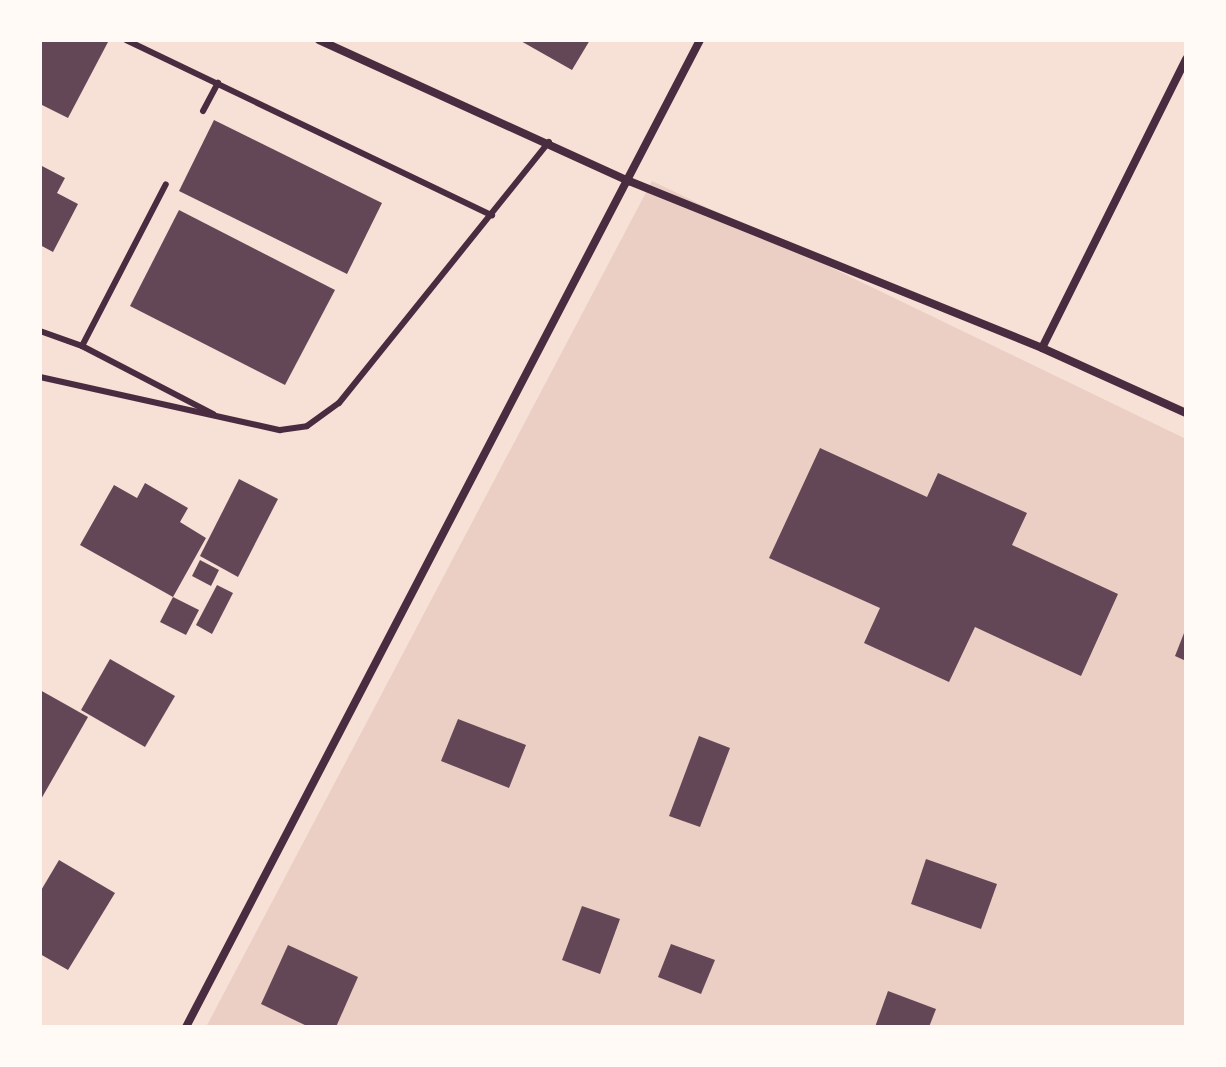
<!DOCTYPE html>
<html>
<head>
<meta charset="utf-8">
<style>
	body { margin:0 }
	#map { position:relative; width:1226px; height:1067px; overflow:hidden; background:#f7e1d7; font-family:Manrope,sans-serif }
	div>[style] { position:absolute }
	.green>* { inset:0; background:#ebcfc5 }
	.building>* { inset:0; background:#644757 }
	.service>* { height:6px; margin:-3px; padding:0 3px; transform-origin:3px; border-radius:3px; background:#4a2c40 }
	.minor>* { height:8px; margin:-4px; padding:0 4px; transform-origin:4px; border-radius:4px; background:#4a2c40 }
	span { translate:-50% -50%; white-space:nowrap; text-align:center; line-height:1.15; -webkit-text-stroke:6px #fffaf5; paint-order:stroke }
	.frame { position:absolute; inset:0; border:42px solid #fffaf5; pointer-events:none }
</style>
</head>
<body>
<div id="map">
	<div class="green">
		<i style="clip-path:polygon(652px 181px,1186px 439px,1186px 1027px,206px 1027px)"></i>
	</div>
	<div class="building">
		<i style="clip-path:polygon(40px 40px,108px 42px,68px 118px,40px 104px)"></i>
		<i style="clip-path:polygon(519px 40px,590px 40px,572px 70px)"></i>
		<i style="clip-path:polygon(214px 120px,382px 203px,347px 274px,179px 191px)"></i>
		<i style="clip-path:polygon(40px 165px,65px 178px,57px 193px,78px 204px,53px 252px,40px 245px)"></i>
		<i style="clip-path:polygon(179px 210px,335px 290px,285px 385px,130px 306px)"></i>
		<i style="clip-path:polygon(820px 448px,927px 497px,938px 473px,1027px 513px,1012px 545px,1118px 594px,1081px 676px,975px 627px,949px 682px,864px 643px,880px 608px,769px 558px)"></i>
		<i style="clip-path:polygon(239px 479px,278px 499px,238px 577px,200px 556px)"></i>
		<i style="clip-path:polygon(145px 483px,188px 508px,180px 522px,206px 538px,173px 597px,80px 545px,114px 485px,137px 498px)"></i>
		<i style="clip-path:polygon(200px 560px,219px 570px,211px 586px,192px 576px)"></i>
		<i style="clip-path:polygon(217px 585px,233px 593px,212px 634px,196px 625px)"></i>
		<i style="clip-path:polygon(173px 597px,199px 610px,186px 635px,160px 622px)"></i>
		<i style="clip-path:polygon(1186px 628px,1186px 661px,1175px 656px)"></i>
		<i style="clip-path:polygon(110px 659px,175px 696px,145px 747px,81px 710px)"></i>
		<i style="clip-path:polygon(40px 690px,88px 717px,40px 801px)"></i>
		<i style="clip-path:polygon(458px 719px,526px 745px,509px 788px,441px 761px)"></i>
		<i style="clip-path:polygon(699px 736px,730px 748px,700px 827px,669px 816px)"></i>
		<i style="clip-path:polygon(926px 859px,997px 884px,981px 929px,911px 904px)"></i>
		<i style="clip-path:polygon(59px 860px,115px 893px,68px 970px,40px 954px,40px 892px)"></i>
		<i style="clip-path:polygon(582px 906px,620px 919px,600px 974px,562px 960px)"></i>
		<i style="clip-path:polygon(671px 944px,715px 960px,701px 994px,658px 977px)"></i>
		<i style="clip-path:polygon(288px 945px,358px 977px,336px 1027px,309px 1027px,261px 1004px)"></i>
		<i style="clip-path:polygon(888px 991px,936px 1009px,929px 1027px,875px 1027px)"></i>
	</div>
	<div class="service">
		<i style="left:126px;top:40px;width:406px;rotate:25.6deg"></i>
		<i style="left:203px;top:111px;width:32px;rotate:-62deg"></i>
		<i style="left:40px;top:331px;width:45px;rotate:19.7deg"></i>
		<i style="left:82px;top:346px;width:148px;rotate:27.4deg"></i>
		<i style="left:82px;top:346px;width:182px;rotate:-62.6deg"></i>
		<i style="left:40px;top:377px;width:246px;rotate:12.5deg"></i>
		<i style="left:280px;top:430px;width:27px;rotate:-8deg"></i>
		<i style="left:307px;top:426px;width:39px;rotate:-36deg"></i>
		<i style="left:339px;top:403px;width:335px;rotate:-51.2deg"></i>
	</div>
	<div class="minor">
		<i style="left:319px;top:40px;width:341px;rotate:24.5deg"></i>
		<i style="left:629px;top:181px;width:445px;rotate:22deg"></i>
		<i style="left:1042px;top:348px;width:158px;rotate:24.3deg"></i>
		<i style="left:1042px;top:348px;width:323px;rotate:-63.5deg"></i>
		<i style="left:186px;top:1027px;width:1113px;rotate:-62.49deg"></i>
	</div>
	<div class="frame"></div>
</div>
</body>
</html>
